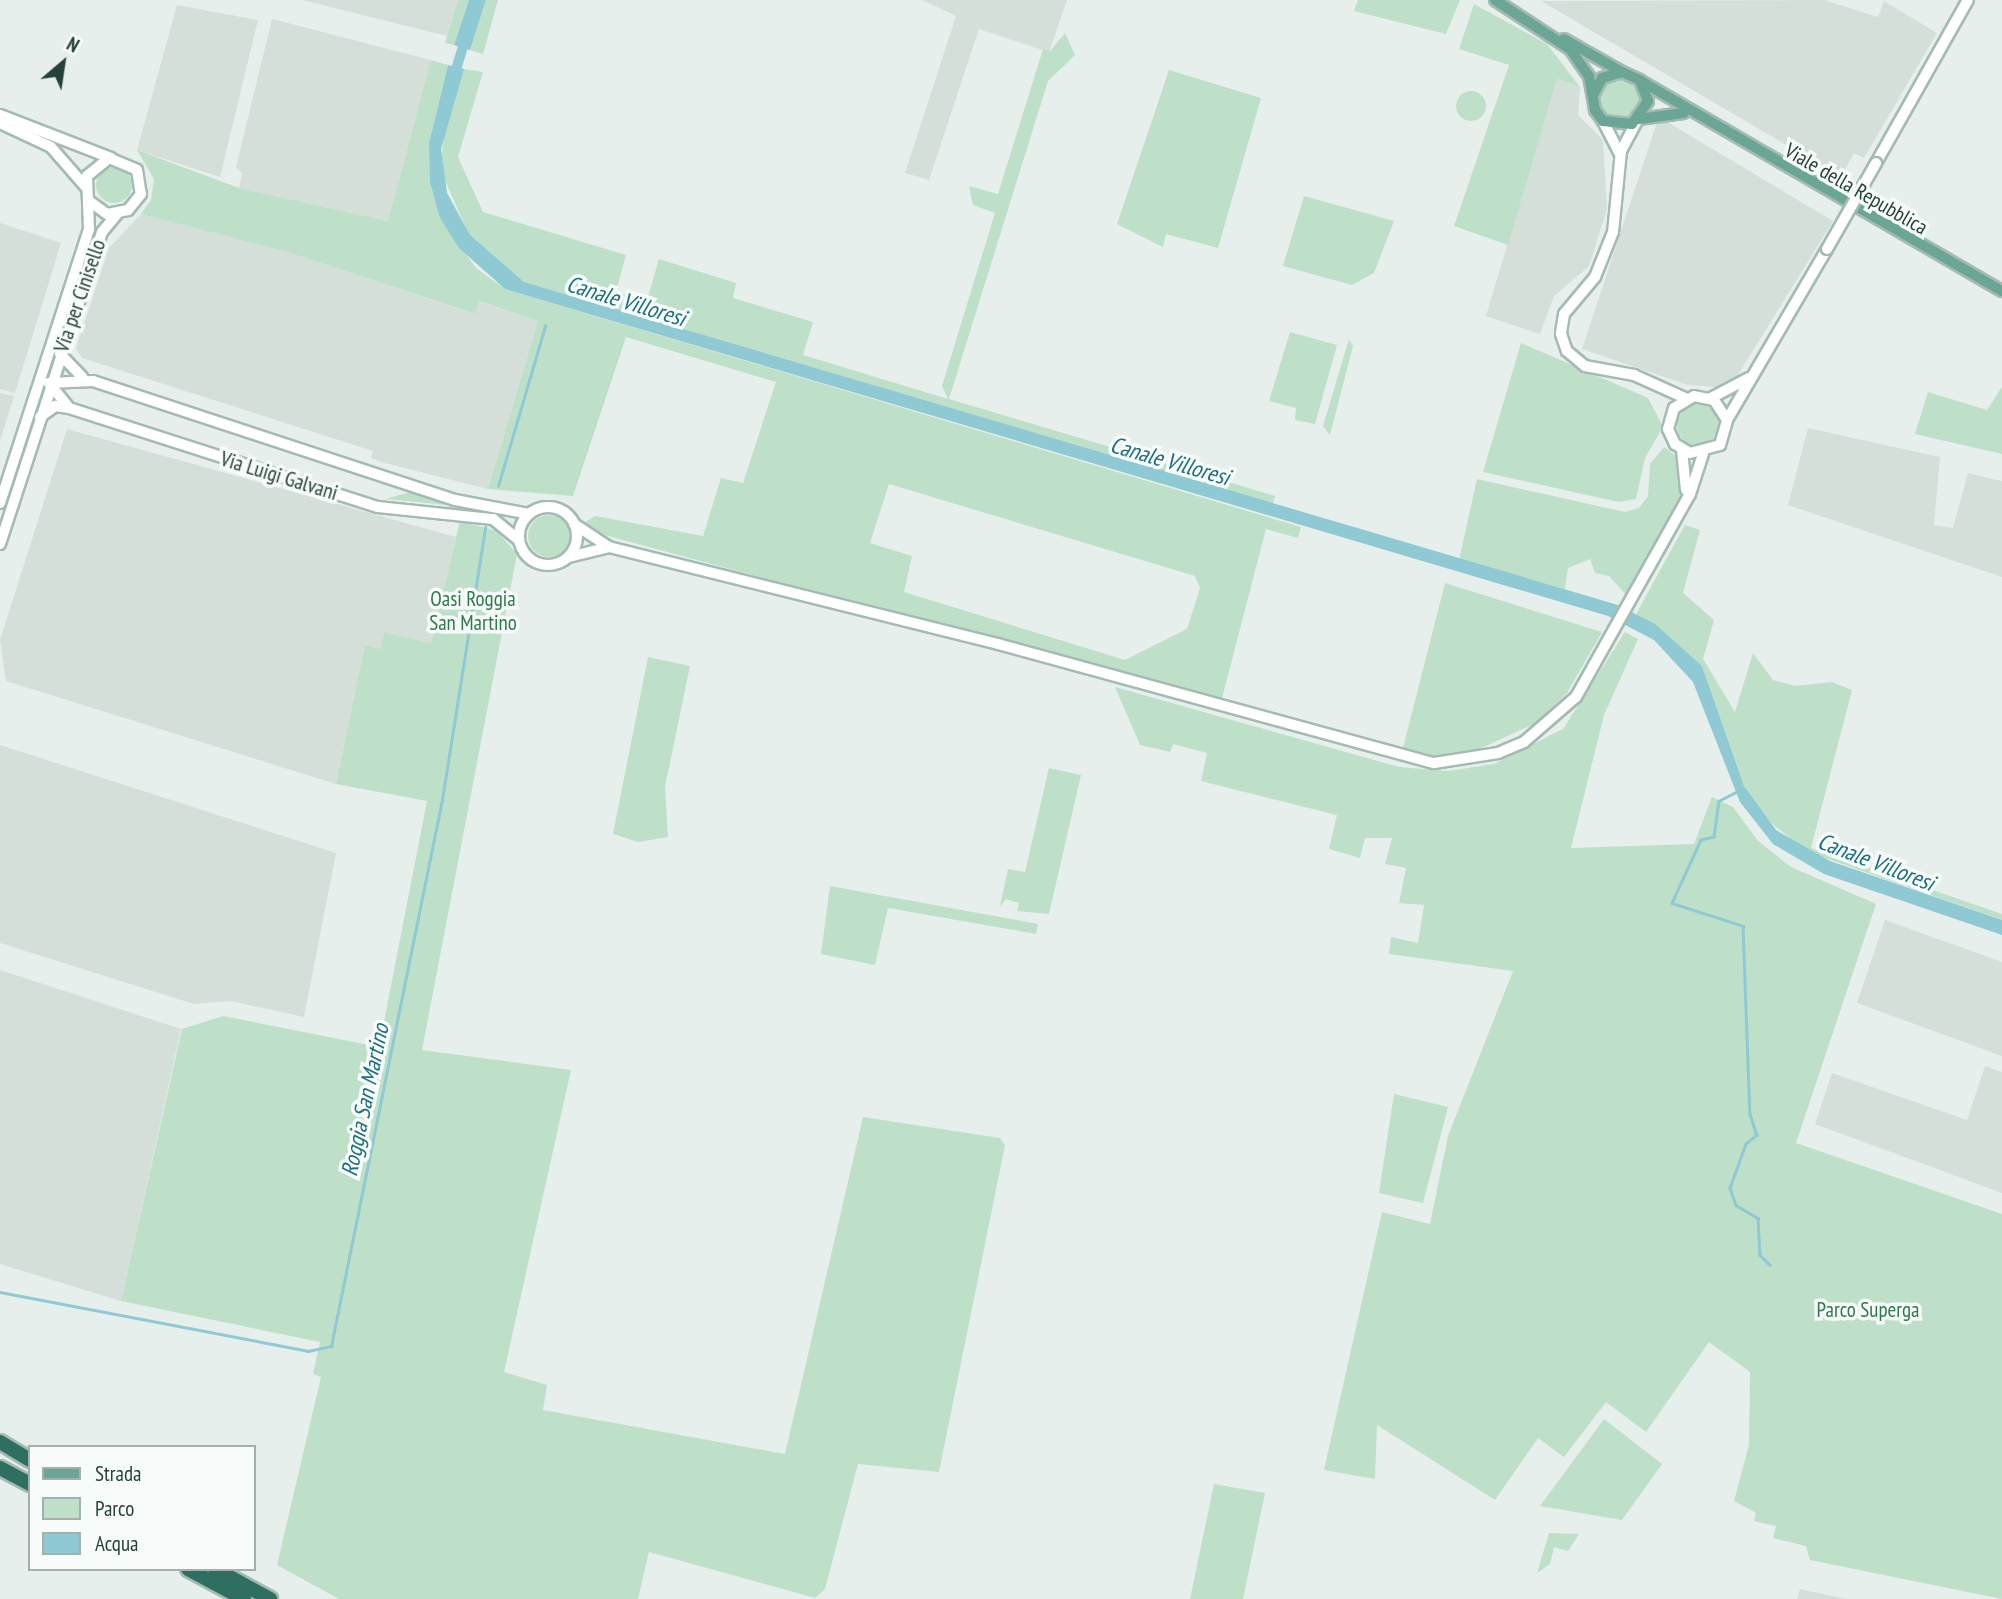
<!DOCTYPE html>
<html>
<head>
<meta charset="utf-8">
<style>
	body { margin:0 }
	#map { position:relative; width:2002px; height:1599px; overflow:hidden; background:#e6efeb; font-family:"PT Sans Narrow",sans-serif }
	div>[style] { position:absolute }
	.built>* { inset:0; background:#d4dfda }
	.green>* { inset:0; background:#bfe0c8 }
	.round { border-radius:50% }
	.water>* { inset:0; background:#8ec9d4 }
	.stream>* { height:2.5px; margin:-1.25px; padding:0 1.25px; transform-origin:1.25px; border-radius:1.25px; background:#8ec9d4 }
	.canal>* { height:10px; margin:-5px; padding:0 5px; transform-origin:5px; border-radius:5px; background:#8ec9d4 }
	.roads { filter:drop-shadow(2px 0 #a4bbb3) drop-shadow(-2px 0 #a4bbb3) drop-shadow(0 2px #a4bbb3) drop-shadow(0 -2px #a4bbb3) }
	.secondary>* { height:10px; margin:-5px; padding:0 5px; transform-origin:5px; border-radius:5px; background:#fff }
	.secondary>.ring { margin:-5px; padding:0; box-sizing:content-box; background:none; border:10px solid #fff; border-radius:50% }
	.primary>* { height:10px; margin:-5px; padding:0 5px; transform-origin:5px; border-radius:5px; background:#6aa596 }
	.highway>* { height:14px; margin:-7px; padding:0 7px; transform-origin:7px; border-radius:7px; background:#2f6f62 }
	.bridges { filter:drop-shadow(2px 0 #a4bbb3) drop-shadow(-2px 0 #a4bbb3) drop-shadow(0 2px #a4bbb3) drop-shadow(0 -2px #a4bbb3) }
	.secondary-bridge>* { height:10px; margin:-5px; padding:0 5px; transform-origin:5px; border-radius:5px; background:#fff }
	span { translate:-50% -50%; white-space:nowrap; text-align:center; line-height:1.15; -webkit-text-stroke:7px #f7fbf9; paint-order:stroke }
	.street-label { font-size:21px; color:#24423a }
	.park-label { font-size:21px; color:#2d7a4b }
	.water-label { font-size:23px; color:#1c6f80; font-style:italic }
	.legend { position:absolute; left:28px; top:1445px; width:228px; height:126px; box-sizing:border-box; background:#f7fbf9; border:2px solid #a3b1ad; margin:0; padding:9px 12px; list-style:none; font-size:21px; color:#24423a }
	.legend li { display:flex; align-items:center; gap:14px; height:35px }
	.legend b { width:35px; border:2px solid #a3b1ad }
	.north { position:absolute; left:28px; top:28px; width:70px; height:70px; -webkit-text-stroke:5px #f7fbf9; paint-order:stroke; rotate:29deg; font-size:19px; font-weight:700; line-height:28px; text-align:center; color:#24423a }
	.north::after { content:''; display:block; margin:auto; width:24px; height:32px; background:#24423a; clip-path:polygon(50% 0,100% 100%,50% 72%,0 100%) }
</style>
</head>
<body>
<div id="map">
	<div class="built">
		<i style="clip-path:polygon(302px 0,458px 0,447px 36px)"></i>
		<i style="clip-path:polygon(922px 0,1067px 0,1049px 52px,979px 29px,929px 180px,905px 173px,956px 16px)"></i>
		<i style="clip-path:polygon(1824px 0,1878px 17px,1884px 1px,1937px 33px,1864px 158px,1854px 153px,1841px 177px,1541px 1px)"></i>
		<i style="clip-path:polygon(177px 5px,258px 20px,220px 177px,137px 150px)"></i>
		<i style="clip-path:polygon(272px 19px,431px 60px,388px 221px,239px 188px,242px 173px,236px 167px)"></i>
		<i style="clip-path:polygon(1557px 79px,1580px 87px,1578px 115px,1603px 140px,1607px 209px,1589px 266px,1554px 296px,1540px 334px,1486px 316px)"></i>
		<i style="clip-path:polygon(1664px 120px,1833px 221px,1730px 388px,1688px 385px,1582px 349px,1657px 122px)"></i>
		<i style="clip-path:polygon(141px 214px,287px 252px,474px 314px,478px 301px,538px 321px,488px 489px,385px 463px,371px 458px,373px 451px,82px 358px,76px 348px,109px 248px)"></i>
		<i style="clip-path:polygon(0 223px,61px 243px,15px 393px,0 389px)"></i>
		<i style="clip-path:polygon(0 393px,14px 396px,0 441px)"></i>
		<i style="clip-path:polygon(1808px 428px,1940px 457px,1934px 525px,1953px 528px,1968px 473px,2002px 481px,2002px 577px,1788px 505px)"></i>
		<i style="clip-path:polygon(67px 429px,456px 537px,431px 643px,384px 632px,380px 649px,365px 646px,336px 784px,6px 681px,0 640px)"></i>
		<i style="clip-path:polygon(0 745px,336px 853px,304px 1017px,231px 1001px,194px 1004px,0 943px)"></i>
		<i style="clip-path:polygon(1885px 920px,2002px 962px,2002px 1056px,1857px 1003px)"></i>
		<i style="clip-path:polygon(0 970px,181px 1029px,121px 1301px,0 1264px)"></i>
		<i style="clip-path:polygon(1985px 1066px,2002px 1072px,2002px 1193px,1815px 1124px,1832px 1073px,1967px 1120px)"></i>
		<i style="clip-path:polygon(1800px 1589px,1847px 1599px,1797px 1599px)"></i>
	</div>
	<div class="green">
		<i style="clip-path:polygon(458px 0,469px 0,454px 45px,445px 43px)"></i>
		<i style="clip-path:polygon(486px 0,498px 0,483px 54px,470px 50px)"></i>
		<i style="clip-path:polygon(1358px 0,1460px 0,1446px 34px,1354px 11px)"></i>
		<i style="clip-path:polygon(1474px 4px,1547px 44px,1580px 87px,1557px 79px,1508px 245px,1454px 226px,1509px 65px,1459px 49px)"></i>
		<i style="clip-path:polygon(1065px 33px,1075px 55px,1048px 81px,949px 399px,1275px 496px,1273px 504px,524px 282px,469px 235px,440px 169px,445px 127px,464px 69px,483px 72px,458px 157px,483px 212px,626px 255px,616px 292px,647px 300px,659px 259px,736px 283px,733px 298px,813px 322px,803px 355px,948px 399px,942px 386px,995px 213px,973px 205px,969px 186px,998px 194px,1043px 49px,1050px 51px)"></i>
		<i style="clip-path:polygon(evenodd,431px 60px,448px 65px,429px 143px,440px 218px,476px 268px,505px 289px,1301px 527px,1298px 538px,1266px 529px,1221px 702px,586px 530px,584px 523px,595px 516px,703px 536px,721px 478px,743px 483px,776px 382px,626px 337px,573px 496px,488px 489px,538px 321px,479px 301px,475px 314px,287px 252px,141px 214px,151px 200px,154px 179px,137px 150px,239px 188px,388px 221px,431px 60px,889px 484px,1195px 576px,1200px 588px,1187px 629px,1125px 660px,904px 592px,912px 556px,870px 543px,889px 484px)"></i>
		<i style="clip-path:polygon(1169px 70px,1261px 98px,1218px 248px,1166px 234px,1163px 247px,1117px 224px)"></i>
		<i class="round" style="left:1599px;top:78px;width:42px;height:42px"></i>
		<i class="round" style="left:1456px;top:91px;width:30px;height:30px"></i>
		<i class="round" style="left:96px;top:167px;width:36px;height:36px"></i>
		<i style="clip-path:polygon(1304px 196px,1394px 221px,1374px 273px,1352px 285px,1283px 266px)"></i>
		<i style="clip-path:polygon(1290px 332px,1337px 345px,1315px 424px,1295px 420px,1296px 408px,1269px 401px)"></i>
		<i style="clip-path:polygon(1349px 339px,1353px 346px,1330px 435px,1323px 426px)"></i>
		<i style="clip-path:polygon(1521px 343px,1648px 398px,1663px 427px,1645px 458px,1636px 499px,1619px 502px,1483px 472px)"></i>
		<i style="clip-path:polygon(2002px 387px,2002px 454px,1915px 434px,1928px 392px,1987px 410px)"></i>
		<i class="round" style="left:1677px;top:404px;width:42px;height:42px"></i>
		<i style="clip-path:polygon(1664px 447px,1679px 458px,1683px 491px,1628px 597px,1609px 576px,1595px 573px,1590px 559px,1568px 568px,1565px 589px,1459px 560px,1477px 479px,1625px 512px,1639px 508px,1648px 496px,1650px 464px)"></i>
		<i style="clip-path:polygon(414px 491px,460px 504px,459px 506px,385px 499px)"></i>
		<i class="round" style="left:528px;top:515px;width:42px;height:42px"></i>
		<i style="clip-path:polygon(460px 521px,497px 531px,517px 554px,422px 1050px,571px 1070px,504px 1372px,547px 1385px,543px 1410px,785px 1454px,863px 1117px,1000px 1138px,1005px 1145px,939px 1472px,858px 1464px,825px 1589px,815px 1598px,649px 1552px,638px 1599px,339px 1599px,277px 1565px,321px 1377px,313px 1374px,320px 1342px,121px 1301px,182px 1029px,223px 1016px,379px 1047px,427px 801px,336px 784px,365px 645px,380px 649px,384px 632px,431px 643px)"></i>
		<i style="clip-path:polygon(1685px 525px,1700px 530px,1683px 593px,1714px 620px,1703px 659px,1735px 712px,1753px 653px,1773px 680px,1795px 686px,1832px 682px,1852px 690px,1811px 848px,2002px 914px,2002px 920px,1808px 852px,1762px 816px,1744px 786px,1702px 666px,1636px 614px)"></i>
		<i style="clip-path:polygon(1445px 583px,1602px 632px,1567px 693px,1536px 723px,1475px 751px,1431px 756px,1403px 748px)"></i>
		<i style="clip-path:polygon(1625px 632px,1638px 639px,1604px 715px,1571px 848px,1694px 844px,1712px 797px,1733px 807px,1758px 841px,1791px 867px,1876px 904px,1796px 1143px,2002px 1214px,2002px 1599px,1810px 1560px,1806px 1546px,1773px 1538px,1776px 1526px,1754px 1521px,1756px 1513px,1734px 1501px,1749px 1445px,1750px 1372px,1709px 1342px,1646px 1432px,1606px 1402px,1564px 1457px,1538px 1438px,1495px 1500px,1377px 1425px,1375px 1479px,1324px 1470px,1382px 1212px,1430px 1224px,1448px 1136px,1513px 971px,1389px 954px,1391px 937px,1418px 943px,1424px 905px,1399px 903px,1406px 868px,1385px 864px,1392px 838px,1365px 838px,1360px 858px,1329px 849px,1337px 815px,1201px 781px,1207px 753px,1173px 744px,1170px 752px,1140px 745px,1115px 687px,1399px 767px,1448px 771px,1494px 764px,1563px 729px)"></i>
		<i style="clip-path:polygon(648px 657px,690px 666px,665px 787px,668px 837px,638px 842px,613px 834px)"></i>
		<i style="clip-path:polygon(1049px 768px,1081px 775px,1049px 914px,1017px 911px,1019px 903px,1006px 899px,1000px 906px,1008px 869px,1025px 872px)"></i>
		<i style="clip-path:polygon(830px 886px,1038px 924px,1036px 934px,888px 908px,875px 965px,821px 954px)"></i>
		<i style="clip-path:polygon(1394px 1094px,1448px 1107px,1423px 1203px,1379px 1193px)"></i>
		<i style="clip-path:polygon(1604px 1419px,1662px 1464px,1622px 1520px,1540px 1506px)"></i>
		<i style="clip-path:polygon(1214px 1484px,1265px 1493px,1243px 1599px,1190px 1599px)"></i>
		<i style="clip-path:polygon(1549px 1533px,1579px 1534px,1568px 1551px,1554px 1547px,1550px 1564px,1537px 1573px)"></i>
	</div>
	<div class="water">
		<i style="clip-path:polygon(469px 0,486px 0,470px 50px,454px 45px)"></i>
		<i style="clip-path:polygon(448px 65px,464px 69px,441px 149px,447px 193px,470px 235px,524px 282px,1618px 605px,1655px 624px,1702px 666px,1744px 786px,1776px 830px,1830px 861px,2002px 920px,2002px 935px,1824px 874px,1773px 844px,1740px 802px,1693px 682px,1654px 640px,1608px 616px,505px 289px,459px 248px,440px 218px,430px 182px,429px 143px)"></i>
	</div>
	<div class="stream">
		<i style="left:498px;top:486px;width:167px;rotate:-73.6deg"></i>
		<i style="left:1739px;top:791px;width:22px;rotate:153deg"></i>
		<i style="left:1719px;top:801px;width:36px;rotate:98deg"></i>
		<i style="left:1714px;top:837px;width:13px;rotate:167deg"></i>
		<i style="left:1701px;top:840px;width:69px;rotate:114.7deg"></i>
		<i style="left:1672px;top:903px;width:75px;rotate:17.9deg"></i>
		<i style="left:1743px;top:926px;width:188px;rotate:87.9deg"></i>
		<i style="left:1750px;top:1114px;width:22px;rotate:72deg"></i>
		<i style="left:1757px;top:1135px;width:14px;rotate:141deg"></i>
		<i style="left:1746px;top:1144px;width:47px;rotate:110deg"></i>
		<i style="left:1730px;top:1188px;width:18px;rotate:71deg"></i>
		<i style="left:1736px;top:1205px;width:26px;rotate:31deg"></i>
		<i style="left:1758px;top:1218px;width:37px;rotate:87deg"></i>
		<i style="left:1760px;top:1255px;width:14px;rotate:45deg"></i>
		<i style="left:0;top:1292px;width:314px;rotate:10.8deg"></i>
		<i style="left:308px;top:1351px;width:24px;rotate:-12deg"></i>
		<i style="left:331px;top:1346px;width:557px;rotate:-78.51deg"></i>
		<i style="left:442px;top:800px;width:276px;rotate:-81deg"></i>
	</div>
	<div class="canal">
		<i style="left:453px;top:79px;width:44px;rotate:-72.8deg"></i>
	</div>
	<div class="roads">
		<div class="secondary">
			<i style="left:0;top:115px;width:119px;rotate:21.2deg"></i>
			<i style="left:1603px;top:121px;width:36px;rotate:63deg"></i>
			<i style="left:1637px;top:121px;width:34px;rotate:118deg"></i>
			<i style="left:1621px;top:151px;width:81px;rotate:95.6deg"></i>
			<i style="left:1613px;top:232px;width:48px;rotate:111.8deg"></i>
			<i style="left:1595px;top:277px;width:48px;rotate:130deg"></i>
			<i style="left:1564px;top:314px;width:20px;rotate:99deg"></i>
			<i style="left:1561px;top:334px;width:18px;rotate:71deg"></i>
			<i style="left:1567px;top:351px;width:23px;rotate:40deg"></i>
			<i style="left:1585px;top:366px;width:50px;rotate:10.4deg"></i>
			<i style="left:1634px;top:375px;width:56px;rotate:24.3deg"></i>
			<i style="left:0;top:123px;width:56px;rotate:25.2deg"></i>
			<i style="left:51px;top:147px;width:52px;rotate:48.9deg"></i>
			<i style="left:1876px;top:163px;width:187px;rotate:-60.6deg"></i>
			<i style="left:60px;top:354px;width:32px;rotate:46deg"></i>
			<i style="left:49px;top:383px;width:44px;rotate:-2.6deg"></i>
			<i style="left:93px;top:381px;width:381px;rotate:18.2deg"></i>
			<i style="left:455px;top:500px;width:75px;rotate:10.7deg"></i>
			<i style="left:49px;top:383px;width:32px;rotate:51deg"></i>
			<i style="left:1711px;top:398px;width:43px;rotate:-27.8deg"></i>
			<i style="left:40px;top:417px;width:19px;rotate:-36deg"></i>
			<i style="left:55px;top:406px;width:14px;rotate:8deg"></i>
			<i style="left:69px;top:408px;width:324px;rotate:17.8deg"></i>
			<i style="left:378px;top:507px;width:116px;rotate:6deg"></i>
			<i style="left:493px;top:519px;width:33px;rotate:39deg"></i>
			<i style="left:1727px;top:420px;width:24px;rotate:-123deg"></i>
			<i style="left:1714px;top:400px;width:20px;rotate:-169deg"></i>
			<i style="left:1694px;top:396px;width:23px;rotate:149deg"></i>
			<i style="left:1674px;top:408px;width:22px;rotate:106deg"></i>
			<i style="left:1668px;top:429px;width:17px;rotate:65deg"></i>
			<i style="left:1675px;top:444px;width:17px;rotate:31deg"></i>
			<i style="left:1690px;top:453px;width:31px;rotate:-15deg"></i>
			<i style="left:1720px;top:445px;width:26px;rotate:-74deg"></i>
			<i style="left:1727px;top:420px;width:198px;rotate:-59.7deg"></i>
			<i style="left:1682px;top:450px;width:40px;rotate:84.3deg"></i>
			<i style="left:0;top:503px;width:288px;rotate:-72deg"></i>
			<i style="left:89px;top:229px;width:53px;rotate:-92.2deg"></i>
			<i style="left:87px;top:176px;width:28px;rotate:-39deg"></i>
			<i style="left:109px;top:158px;width:30px;rotate:23deg"></i>
			<i style="left:137px;top:170px;width:24px;rotate:81deg"></i>
			<i style="left:141px;top:194px;width:21px;rotate:129deg"></i>
			<i style="left:128px;top:210px;width:21px;rotate:169deg"></i>
			<i style="left:107px;top:214px;width:22px;rotate:-144deg"></i>
			<i class="ring" style="left:519px;top:507px;width:48px;height:48px"></i>
			<i style="left:574px;top:524px;width:42px;rotate:33.3deg"></i>
			<i style="left:609px;top:547px;width:401px;rotate:14deg"></i>
			<i style="left:998px;top:644px;width:452px;rotate:15.3deg"></i>
			<i style="left:1434px;top:763px;width:65px;rotate:-8.9deg"></i>
			<i style="left:1498px;top:753px;width:28px;rotate:-23deg"></i>
			<i style="left:1524px;top:742px;width:69px;rotate:-40.9deg"></i>
			<i style="left:1576px;top:697px;width:233px;rotate:-60.7deg"></i>
			<i style="left:1690px;top:494px;width:42px;rotate:-72deg"></i>
			<i style="left:0;top:544px;width:328px;rotate:-71.9deg"></i>
			<i style="left:102px;top:232px;width:23px;rotate:-50deg"></i>
			<i style="left:569px;top:557px;width:41px;rotate:-14deg"></i>
		</div>
		<div class="primary">
			<i style="left:1495px;top:0;width:90px;rotate:33.2deg"></i>
			<i style="left:1570px;top:49px;width:33px;rotate:55deg"></i>
			<i style="left:1589px;top:76px;width:35px;rotate:80deg"></i>
			<i style="left:1595px;top:110px;width:14px;rotate:54deg"></i>
			<i style="left:1603px;top:121px;width:29px;rotate:6deg"></i>
			<i style="left:1632px;top:124px;width:28px;rotate:-55deg"></i>
			<i style="left:1648px;top:101px;width:22px;rotate:-111deg"></i>
			<i style="left:1640px;top:80px;width:20px;rotate:-156deg"></i>
			<i style="left:1622px;top:72px;width:21px;rotate:163deg"></i>
			<i style="left:1602px;top:78px;width:20px;rotate:117deg"></i>
			<i style="left:1564px;top:39px;width:67px;rotate:29.6deg"></i>
			<i style="left:1641px;top:81px;width:418px;rotate:30.2deg"></i>
			<i style="left:1639px;top:119px;width:45px;rotate:-7.6deg"></i>
		</div>
		<div class="highway">
			<i style="left:0;top:1442px;width:35px;rotate:31deg"></i>
			<i style="left:0;top:1468px;width:34px;rotate:28deg"></i>
			<i style="left:188px;top:1569px;width:64px;rotate:28.2deg"></i>
			<i style="left:215px;top:1569px;width:63px;rotate:28.6deg"></i>
		</div>
	</div>
	<div class="bridges">
		<div class="secondary-bridge">
			<i style="left:1827px;top:249px;width:99px;rotate:-60.3deg"></i>
		</div>
	</div>
	<div class="street-label">
		<span style="left:1856px;top:189px;rotate:30deg">Viale della Repubblica</span>
		<span style="left:80px;top:296px;rotate:-71deg">Via per Cinisello</span>
		<span style="left:279px;top:476px;rotate:17deg">Via Luigi Galvani</span>
	</div>
	<div class="park-label">
		<span style="left:473px;top:611px">Oasi Roggia<br>San Martino</span>
		<span style="left:1868px;top:1310px">Parco Superga</span>
	</div>
	<div class="water-label">
		<span style="left:626px;top:301px;rotate:17deg">Canale Villoresi</span>
		<span style="left:1170px;top:461px;rotate:16deg">Canale Villoresi</span>
		<span style="left:1876px;top:862px;rotate:21deg">Canale Villoresi</span>
		<span style="left:365px;top:1100px;rotate:-78deg">Roggia San Martino</span>
	</div>
	<ul class="legend">
	<li><b style="height:9px;background:#6aa596"></b>Strada</li>
	<li><b style="height:19px;background:#bfe0c8"></b>Parco</li>
	<li><b style="height:19px;background:#8ec9d4"></b>Acqua</li>
	</ul>
	<div class="north">N</div>
</div>
</body>
</html>
